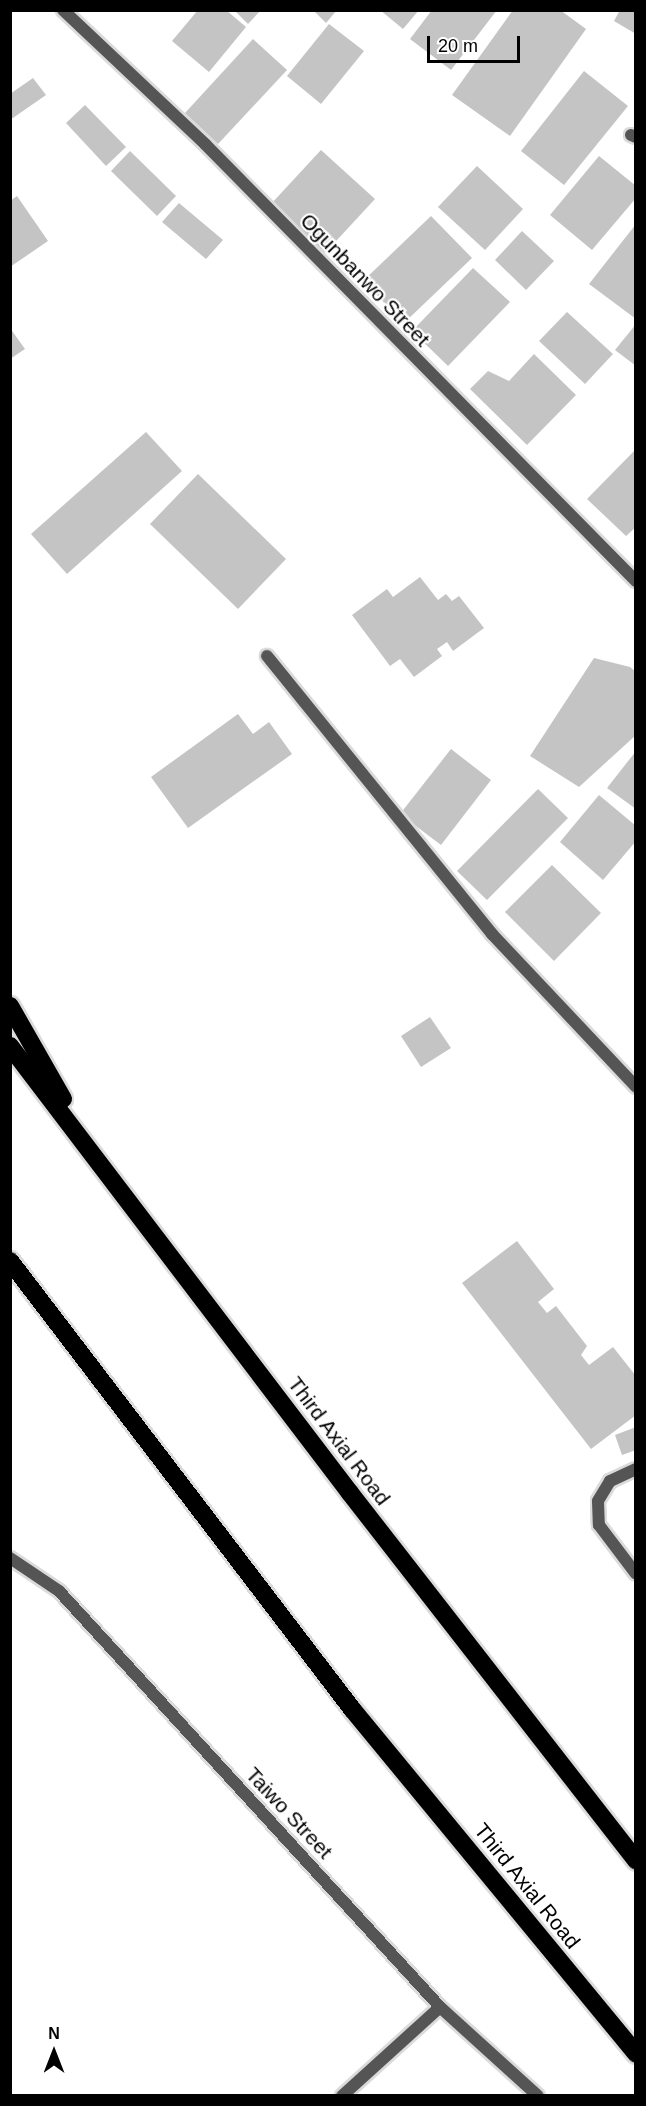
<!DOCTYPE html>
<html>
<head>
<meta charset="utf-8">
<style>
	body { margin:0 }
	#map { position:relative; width:646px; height:2106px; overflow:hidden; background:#fff; font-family:Arial,sans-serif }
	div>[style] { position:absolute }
	.building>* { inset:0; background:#c4c4c4 }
	.roads { filter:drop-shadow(2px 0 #dbdbdb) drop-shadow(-2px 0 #dbdbdb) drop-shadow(0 2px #dbdbdb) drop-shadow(0 -2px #dbdbdb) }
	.lane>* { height:12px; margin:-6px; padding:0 6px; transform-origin:6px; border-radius:6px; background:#555 }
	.street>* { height:12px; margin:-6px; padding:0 6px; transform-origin:6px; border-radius:6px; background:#555 }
	.highway>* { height:18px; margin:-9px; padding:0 9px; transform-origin:9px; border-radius:9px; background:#000 }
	span { translate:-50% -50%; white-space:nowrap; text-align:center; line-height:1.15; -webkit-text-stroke:4.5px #fff; paint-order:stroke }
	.street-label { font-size:21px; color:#000 }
	.frame { position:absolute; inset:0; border:12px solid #000; pointer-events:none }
	.north { position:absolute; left:24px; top:2022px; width:60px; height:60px; -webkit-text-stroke:4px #fff; paint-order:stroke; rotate:0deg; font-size:16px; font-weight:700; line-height:24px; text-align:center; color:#000 }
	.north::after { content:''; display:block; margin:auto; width:21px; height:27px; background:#000; clip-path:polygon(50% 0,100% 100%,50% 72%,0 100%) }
	.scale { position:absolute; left:427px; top:36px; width:93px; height:27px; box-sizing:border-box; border:3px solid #000; border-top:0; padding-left:8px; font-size:18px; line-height:21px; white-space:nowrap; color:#000; -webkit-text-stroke:4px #fff; paint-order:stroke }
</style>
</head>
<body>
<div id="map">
	<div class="building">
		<i style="clip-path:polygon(198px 10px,226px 10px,246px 27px,209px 72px,172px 41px)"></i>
		<i style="clip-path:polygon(234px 10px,261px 10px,248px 24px)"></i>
		<i style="clip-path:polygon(313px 10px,337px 10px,326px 23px)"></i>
		<i style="clip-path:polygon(380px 10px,419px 10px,403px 29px)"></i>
		<i style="clip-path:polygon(432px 10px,497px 10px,451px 70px,410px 39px)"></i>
		<i style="clip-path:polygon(513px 10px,560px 10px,586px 29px,510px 136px,452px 95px)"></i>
		<i style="clip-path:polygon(620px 10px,636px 10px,636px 34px,614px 21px)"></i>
		<i style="clip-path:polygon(329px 24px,364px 51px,321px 104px,287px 76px)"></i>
		<i style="clip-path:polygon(253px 39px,287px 70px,218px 144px,185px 113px)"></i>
		<i style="clip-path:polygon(584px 71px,628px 106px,564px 185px,521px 151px)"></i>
		<i style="clip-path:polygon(33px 78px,46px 95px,10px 120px,10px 94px)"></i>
		<i style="clip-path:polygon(85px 105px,126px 147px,106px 166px,66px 123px)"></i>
		<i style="clip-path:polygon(321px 150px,375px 199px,325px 253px,271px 204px)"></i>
		<i style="clip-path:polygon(130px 151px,176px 196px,157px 216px,111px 171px)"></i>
		<i style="clip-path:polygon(599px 156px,636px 186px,636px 198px,592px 250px,550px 215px)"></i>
		<i style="clip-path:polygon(477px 166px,523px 209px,485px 250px,438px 207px)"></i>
		<i style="clip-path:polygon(17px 196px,48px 241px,10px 267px,10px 201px)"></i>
		<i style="clip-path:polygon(179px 203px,223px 240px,206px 259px,162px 222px)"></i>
		<i style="clip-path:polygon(431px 216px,472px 258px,404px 323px,363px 281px)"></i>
		<i style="clip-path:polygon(636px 224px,636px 319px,589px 284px)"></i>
		<i style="clip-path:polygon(522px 231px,554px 261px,526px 290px,495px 260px)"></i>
		<i style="clip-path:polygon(473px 268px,510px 302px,448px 366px,412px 331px)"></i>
		<i style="clip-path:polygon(567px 312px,613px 354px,585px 384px,539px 341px)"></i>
		<i style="clip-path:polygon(636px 324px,636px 366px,615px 350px)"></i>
		<i style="clip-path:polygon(10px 328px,25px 349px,10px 359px)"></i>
		<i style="clip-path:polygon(534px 354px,576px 395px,527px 445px,470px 389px,488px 371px,509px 381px)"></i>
		<i style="clip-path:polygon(146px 432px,182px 471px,67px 574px,31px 534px)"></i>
		<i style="clip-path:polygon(636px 449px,636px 527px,626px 536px,587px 499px)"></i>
		<i style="clip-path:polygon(198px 474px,286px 559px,238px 609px,150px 524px)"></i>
		<i style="clip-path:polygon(420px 577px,438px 600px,446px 594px,452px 601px,459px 596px,484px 628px,453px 651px,447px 642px,437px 649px,442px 656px,414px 677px,400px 659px,390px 666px,352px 615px,387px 589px,393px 597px)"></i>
		<i style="clip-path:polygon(594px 658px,630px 667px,636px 672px,636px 735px,579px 787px,530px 756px)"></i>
		<i style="clip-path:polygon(238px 714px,253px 734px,269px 722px,292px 754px,188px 828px,151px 777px)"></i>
		<i style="clip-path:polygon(451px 749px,491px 780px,441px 845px,400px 814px)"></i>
		<i style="clip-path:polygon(636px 751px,636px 809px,607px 788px)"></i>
		<i style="clip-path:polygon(538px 789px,568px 818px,487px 900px,457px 871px)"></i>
		<i style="clip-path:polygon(599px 795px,636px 826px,636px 841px,603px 880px,560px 842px)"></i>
		<i style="clip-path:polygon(552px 865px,601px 913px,554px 961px,505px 912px)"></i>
		<i style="clip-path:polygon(430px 1017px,451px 1048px,421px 1067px,401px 1036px)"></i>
		<i style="clip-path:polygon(517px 1241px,554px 1289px,538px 1302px,547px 1313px,556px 1306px,587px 1346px,581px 1355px,589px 1365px,613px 1347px,636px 1376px,636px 1415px,591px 1449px,462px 1283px)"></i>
		<i style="clip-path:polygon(636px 1427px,636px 1450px,622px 1455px,615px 1435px)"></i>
	</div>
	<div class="roads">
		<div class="lane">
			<i style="left:342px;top:2096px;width:132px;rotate:-42.2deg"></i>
		</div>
		<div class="street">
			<i style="left:63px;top:10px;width:195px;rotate:43.3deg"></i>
			<i style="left:205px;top:144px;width:614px;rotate:45.4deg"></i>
			<i style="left:631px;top:135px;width:5px;rotate:22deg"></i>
			<i style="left:267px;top:656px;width:358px;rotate:51deg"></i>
			<i style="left:492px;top:934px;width:210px;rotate:46.7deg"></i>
			<i style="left:636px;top:1469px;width:29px;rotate:155deg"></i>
			<i style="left:610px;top:1481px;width:23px;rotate:121deg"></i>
			<i style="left:598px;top:1501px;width:24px;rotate:88deg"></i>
			<i style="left:599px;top:1525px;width:61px;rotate:52.9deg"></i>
			<i style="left:10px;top:1558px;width:59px;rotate:34deg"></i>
			<i style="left:59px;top:1591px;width:564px;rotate:47.51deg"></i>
			<i style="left:440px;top:2007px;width:132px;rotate:42.2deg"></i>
		</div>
		<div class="highway">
			<i style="left:10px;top:1006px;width:107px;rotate:60.3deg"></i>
			<i style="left:10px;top:1046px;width:562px;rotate:52.74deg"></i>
			<i style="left:350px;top:1493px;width:466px;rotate:52.1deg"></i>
			<i style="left:10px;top:1261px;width:564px;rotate:52.64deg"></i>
			<i style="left:352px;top:1709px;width:447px;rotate:50.5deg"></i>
		</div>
	</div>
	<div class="street-label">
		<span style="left:365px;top:280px;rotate:46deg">Ogunbanwo Street</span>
		<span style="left:339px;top:1441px;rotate:53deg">Third Axial Road</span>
		<span style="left:289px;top:1813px;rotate:47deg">Taiwo Street</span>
		<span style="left:527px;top:1886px;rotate:51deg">Third Axial Road</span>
	</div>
	<div class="frame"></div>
	<div class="north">N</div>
	<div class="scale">20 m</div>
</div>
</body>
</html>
